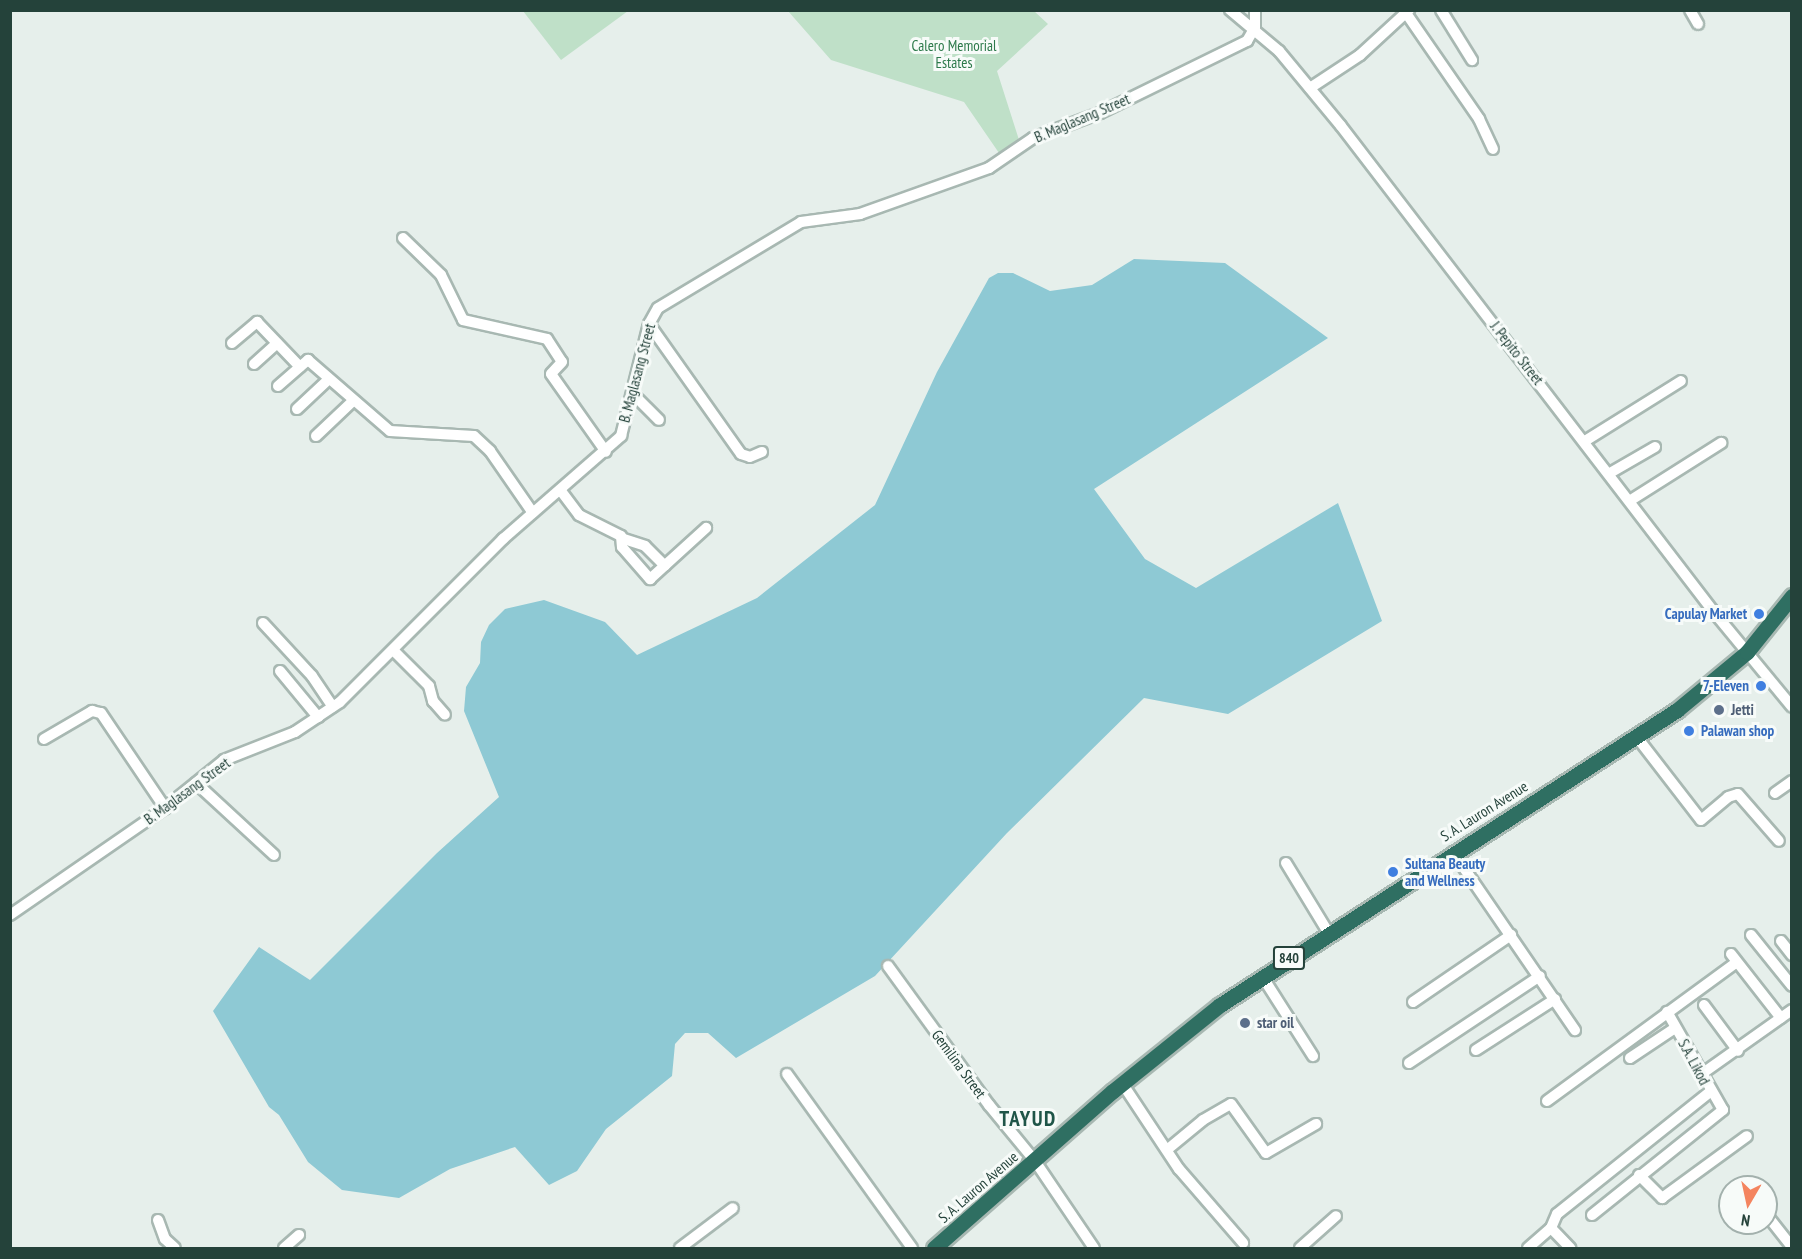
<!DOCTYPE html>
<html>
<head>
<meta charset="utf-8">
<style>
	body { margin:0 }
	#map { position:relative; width:1802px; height:1259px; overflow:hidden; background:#e6efeb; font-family:"PT Sans Narrow",sans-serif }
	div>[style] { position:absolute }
	.green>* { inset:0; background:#bfe0c8 }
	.water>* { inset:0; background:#8ec9d4 }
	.roads { filter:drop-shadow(2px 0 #a8b8b2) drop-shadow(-2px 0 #a8b8b2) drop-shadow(0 2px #a8b8b2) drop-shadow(0 -2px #a8b8b2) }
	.minor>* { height:10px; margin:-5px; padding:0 5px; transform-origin:5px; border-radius:5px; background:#fff }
	.highway>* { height:15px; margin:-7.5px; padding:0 7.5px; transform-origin:7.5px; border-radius:7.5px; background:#2f6f62 }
	.dots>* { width:16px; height:16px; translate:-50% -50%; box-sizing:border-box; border:3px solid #f7fbf9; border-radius:50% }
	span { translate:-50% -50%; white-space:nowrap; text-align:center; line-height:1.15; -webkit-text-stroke:6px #f7fbf9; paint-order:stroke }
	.shield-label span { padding:2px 4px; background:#f7fbf9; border:2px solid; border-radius:4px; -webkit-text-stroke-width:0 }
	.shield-label { font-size:14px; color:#24423a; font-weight:700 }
	.park-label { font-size:15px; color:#2d7a4b }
	.street-label { font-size:15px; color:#24423a }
	.shop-label { font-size:15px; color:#366cbe; font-weight:700 }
	.right { translate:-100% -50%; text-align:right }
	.left { translate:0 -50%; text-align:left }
	.service-label { font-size:15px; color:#4e5e75; font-weight:700 }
	.district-label { font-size:21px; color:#1f5548; font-weight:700; letter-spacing:1.5px }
	.frame { position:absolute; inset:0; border:12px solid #24423a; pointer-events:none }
	.north { position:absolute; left:1718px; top:1175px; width:60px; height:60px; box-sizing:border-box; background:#f7fbf9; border:2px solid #a3b1ad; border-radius:50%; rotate:189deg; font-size:16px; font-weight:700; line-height:24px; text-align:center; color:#24423a }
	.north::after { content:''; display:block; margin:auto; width:21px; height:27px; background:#f4845f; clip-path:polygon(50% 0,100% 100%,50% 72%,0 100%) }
</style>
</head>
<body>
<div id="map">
	<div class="green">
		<i style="clip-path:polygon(523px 11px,628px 11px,561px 60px)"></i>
		<i style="clip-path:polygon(788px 11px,1034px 11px,1048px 24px,997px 71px,1019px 140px,999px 153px,964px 102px,831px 60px)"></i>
	</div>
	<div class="water">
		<i style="clip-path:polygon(1134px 259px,1225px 263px,1328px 338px,1094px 489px,1145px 559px,1196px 588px,1338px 503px,1382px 621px,1228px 714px,1144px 698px,1007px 833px,875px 976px,736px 1058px,708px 1033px,685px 1033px,675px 1044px,672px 1076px,606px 1129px,577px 1171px,549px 1185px,515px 1147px,450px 1169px,399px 1198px,342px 1190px,308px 1162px,279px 1115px,269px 1107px,213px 1011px,259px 947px,310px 980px,437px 853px,499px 797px,464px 711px,466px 687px,480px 663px,481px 642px,489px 625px,505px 609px,544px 600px,605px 622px,637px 655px,757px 598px,875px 505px,937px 372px,989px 278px,998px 273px,1013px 273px,1050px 291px,1092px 285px)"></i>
	</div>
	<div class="roads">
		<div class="minor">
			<i style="left:1230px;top:10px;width:64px;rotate:39.9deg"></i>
			<i style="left:1279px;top:51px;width:97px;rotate:50.4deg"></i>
			<i style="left:1341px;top:126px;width:611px;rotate:52.51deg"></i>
			<i style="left:1713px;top:611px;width:124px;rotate:50.5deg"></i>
			<i style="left:1441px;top:10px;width:59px;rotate:58.2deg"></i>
			<i style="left:1690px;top:10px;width:16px;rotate:60deg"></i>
			<i style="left:1406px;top:13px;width:129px;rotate:55.4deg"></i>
			<i style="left:1479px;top:119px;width:33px;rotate:65deg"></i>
			<i style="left:1310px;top:88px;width:60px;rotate:-33.4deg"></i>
			<i style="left:1360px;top:55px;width:67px;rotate:-42.6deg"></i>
			<i style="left:403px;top:238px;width:53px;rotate:44.2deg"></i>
			<i style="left:441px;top:275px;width:50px;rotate:63.9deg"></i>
			<i style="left:463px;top:320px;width:86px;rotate:12.7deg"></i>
			<i style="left:547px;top:339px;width:27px;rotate:57deg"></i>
			<i style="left:562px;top:362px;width:16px;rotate:133deg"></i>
			<i style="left:551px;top:374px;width:95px;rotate:54.8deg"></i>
			<i style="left:649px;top:324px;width:159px;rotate:54.7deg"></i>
			<i style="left:741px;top:454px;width:9px;rotate:18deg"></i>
			<i style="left:750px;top:457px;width:13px;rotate:-23deg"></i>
			<i style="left:232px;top:343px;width:33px;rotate:-40deg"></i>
			<i style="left:257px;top:322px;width:62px;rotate:46.3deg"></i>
			<i style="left:254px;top:364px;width:31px;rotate:-42deg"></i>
			<i style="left:278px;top:386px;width:40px;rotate:-41deg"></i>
			<i style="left:308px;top:360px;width:108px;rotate:40.9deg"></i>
			<i style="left:390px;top:431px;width:84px;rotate:3.4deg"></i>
			<i style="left:474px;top:436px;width:22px;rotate:43deg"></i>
			<i style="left:490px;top:451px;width:75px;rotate:55.3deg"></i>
			<i style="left:632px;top:393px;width:38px;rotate:45deg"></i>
			<i style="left:297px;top:409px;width:44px;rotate:-43.2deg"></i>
			<i style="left:316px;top:436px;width:51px;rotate:-43.4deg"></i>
			<i style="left:1585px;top:441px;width:113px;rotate:-32deg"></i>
			<i style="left:1610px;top:473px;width:52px;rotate:-30deg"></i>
			<i style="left:561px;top:491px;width:30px;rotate:53deg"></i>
			<i style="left:579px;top:515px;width:47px;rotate:26.6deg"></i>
			<i style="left:621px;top:536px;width:11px;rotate:85deg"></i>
			<i style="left:622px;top:547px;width:43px;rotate:48.8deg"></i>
			<i style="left:650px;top:579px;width:76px;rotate:-42.3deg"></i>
			<i style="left:1631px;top:500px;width:107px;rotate:-32.3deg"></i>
			<i style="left:624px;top:539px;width:22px;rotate:18deg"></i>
			<i style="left:645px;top:546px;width:28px;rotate:45deg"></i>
			<i style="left:263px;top:623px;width:72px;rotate:47.2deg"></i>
			<i style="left:312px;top:676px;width:37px;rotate:56deg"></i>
			<i style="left:393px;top:650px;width:51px;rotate:45deg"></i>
			<i style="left:429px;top:686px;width:16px;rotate:75deg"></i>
			<i style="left:433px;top:701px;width:18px;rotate:49deg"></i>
			<i style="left:280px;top:671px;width:60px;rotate:50.4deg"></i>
			<i style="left:1636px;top:736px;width:106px;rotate:52.3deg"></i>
			<i style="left:1701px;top:820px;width:35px;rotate:-40deg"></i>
			<i style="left:1728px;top:797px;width:10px;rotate:-17deg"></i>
			<i style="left:1738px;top:794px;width:62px;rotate:48.9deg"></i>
			<i style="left:44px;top:739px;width:56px;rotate:-30.3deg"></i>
			<i style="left:92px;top:711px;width:9px;rotate:13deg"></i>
			<i style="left:101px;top:713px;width:115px;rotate:56deg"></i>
			<i style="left:196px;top:783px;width:106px;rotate:42.7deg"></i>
			<i style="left:1775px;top:793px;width:21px;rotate:-35deg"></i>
			<i style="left:1453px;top:852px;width:216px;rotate:55.6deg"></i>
			<i style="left:1286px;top:863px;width:81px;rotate:58.7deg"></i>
			<i style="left:10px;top:915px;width:188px;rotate:-34.6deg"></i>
			<i style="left:165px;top:808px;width:76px;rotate:-39.1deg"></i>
			<i style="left:224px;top:760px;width:76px;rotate:-21.5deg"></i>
			<i style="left:295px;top:732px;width:54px;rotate:-33.7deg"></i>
			<i style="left:340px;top:702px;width:231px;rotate:-45deg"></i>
			<i style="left:503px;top:539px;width:157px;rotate:-41.1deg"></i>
			<i style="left:621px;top:436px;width:115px;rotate:-76deg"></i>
			<i style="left:649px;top:324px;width:18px;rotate:-61deg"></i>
			<i style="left:658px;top:308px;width:167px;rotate:-31deg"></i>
			<i style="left:801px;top:222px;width:60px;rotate:-7.7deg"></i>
			<i style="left:860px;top:214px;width:137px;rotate:-19.6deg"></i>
			<i style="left:989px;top:168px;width:53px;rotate:-34.3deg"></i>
			<i style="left:1033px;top:138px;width:72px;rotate:-20.5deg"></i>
			<i style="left:1100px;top:113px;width:164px;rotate:-26.1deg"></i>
			<i style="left:1247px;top:41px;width:16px;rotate:-60deg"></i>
			<i style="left:1255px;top:27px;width:17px;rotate:-90deg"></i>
			<i style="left:1751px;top:935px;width:65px;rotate:51.2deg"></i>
			<i style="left:1781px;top:941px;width:18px;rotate:52deg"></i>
			<i style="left:1731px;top:954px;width:81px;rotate:52deg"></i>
			<i style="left:888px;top:966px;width:172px;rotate:54deg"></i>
			<i style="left:989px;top:1105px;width:72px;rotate:50.6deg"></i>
			<i style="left:1035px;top:1161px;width:105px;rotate:55.9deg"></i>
			<i style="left:1262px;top:976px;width:95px;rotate:57.5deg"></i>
			<i style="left:1413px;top:1002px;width:119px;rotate:-34.4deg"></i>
			<i style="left:1704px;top:1005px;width:57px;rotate:53.5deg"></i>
			<i style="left:1476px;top:1050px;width:94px;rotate:-32.8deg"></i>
			<i style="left:1630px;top:1058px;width:54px;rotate:-33.7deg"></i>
			<i style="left:1409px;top:1063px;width:157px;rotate:-33.6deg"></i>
			<i style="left:1703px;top:1073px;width:109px;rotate:-35.3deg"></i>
			<i style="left:787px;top:1074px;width:214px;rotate:54.3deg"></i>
			<i style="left:1122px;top:1083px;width:103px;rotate:56.5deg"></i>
			<i style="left:1179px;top:1169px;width:98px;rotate:49.1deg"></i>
			<i style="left:1547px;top:1101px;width:235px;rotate:-36.2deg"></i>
			<i style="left:1168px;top:1149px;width:45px;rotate:-39.6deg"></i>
			<i style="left:1203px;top:1120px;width:32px;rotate:-30deg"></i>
			<i style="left:1231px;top:1104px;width:60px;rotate:54.5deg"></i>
			<i style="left:1266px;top:1153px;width:58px;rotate:-30.1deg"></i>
			<i style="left:1639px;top:1175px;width:33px;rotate:45deg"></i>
			<i style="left:1662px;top:1198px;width:105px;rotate:-36.1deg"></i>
			<i style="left:1766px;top:1214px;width:42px;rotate:51.8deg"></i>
			<i style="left:1592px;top:1215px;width:168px;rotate:-38.7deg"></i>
			<i style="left:1723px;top:1110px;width:113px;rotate:-119.7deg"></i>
			<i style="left:158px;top:1220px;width:20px;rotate:70deg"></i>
			<i style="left:165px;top:1239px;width:13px;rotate:42deg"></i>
			<i style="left:1551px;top:1228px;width:28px;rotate:46deg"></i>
			<i style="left:284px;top:1248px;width:20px;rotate:-41deg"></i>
			<i style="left:680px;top:1248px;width:66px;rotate:-37deg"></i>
			<i style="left:1300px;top:1248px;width:48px;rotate:-41.6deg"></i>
			<i style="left:1528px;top:1248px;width:30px;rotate:-41deg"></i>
			<i style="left:1551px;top:1228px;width:15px;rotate:-67deg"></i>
			<i style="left:1557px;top:1214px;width:196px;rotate:-38.6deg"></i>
		</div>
		<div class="highway">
			<i style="left:934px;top:1248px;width:238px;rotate:-41.3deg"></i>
			<i style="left:1113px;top:1091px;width:137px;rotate:-38.8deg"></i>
			<i style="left:1220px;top:1005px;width:544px;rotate:-32.84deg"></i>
			<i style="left:1677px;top:710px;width:91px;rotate:-39.6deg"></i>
			<i style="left:1747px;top:652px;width:72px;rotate:-51.2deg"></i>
		</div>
	</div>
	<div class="dots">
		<i style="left:1759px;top:614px;background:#3f7fe0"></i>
		<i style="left:1761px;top:686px;background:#3f7fe0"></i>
		<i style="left:1719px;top:710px;background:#5c6f8a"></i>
		<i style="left:1689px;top:731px;background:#3f7fe0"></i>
		<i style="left:1393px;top:872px;background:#3f7fe0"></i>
		<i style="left:1245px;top:1023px;background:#5c6f8a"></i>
	</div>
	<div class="shield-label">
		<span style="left:1289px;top:958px">840</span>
	</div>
	<div class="park-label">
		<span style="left:954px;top:54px">Calero Memorial<br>Estates</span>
	</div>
	<div class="street-label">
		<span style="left:1082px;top:118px;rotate:-23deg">B. Maglasang Street</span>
		<span style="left:1517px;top:353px;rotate:52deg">J. Pepito Street</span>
		<span style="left:637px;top:373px;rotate:-75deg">B. Maglasang Street</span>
		<span style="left:187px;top:791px;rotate:-36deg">B. Maglasang Street</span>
		<span style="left:1484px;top:811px;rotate:-32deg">S. A. Lauron Avenue</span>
		<span style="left:1694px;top:1062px;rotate:62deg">S.A. Likod</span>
		<span style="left:959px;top:1064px;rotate:54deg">Gemilina Street</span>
		<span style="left:978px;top:1187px;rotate:-41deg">S. A. Lauron Avenue</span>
	</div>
	<div class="shop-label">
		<span class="right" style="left:1747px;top:614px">Capulay Market</span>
		<span class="right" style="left:1749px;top:686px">7-Eleven</span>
		<span class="left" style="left:1701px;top:731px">Palawan shop</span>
		<span class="left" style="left:1405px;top:872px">Sultana Beauty<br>and Wellness</span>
	</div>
	<div class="service-label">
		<span class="left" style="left:1731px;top:710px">Jetti</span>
		<span class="left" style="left:1257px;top:1023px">star oil</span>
	</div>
	<div class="district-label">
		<span style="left:1028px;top:1119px">TAYUD</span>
	</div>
	<div class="frame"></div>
	<div class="north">N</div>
</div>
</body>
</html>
